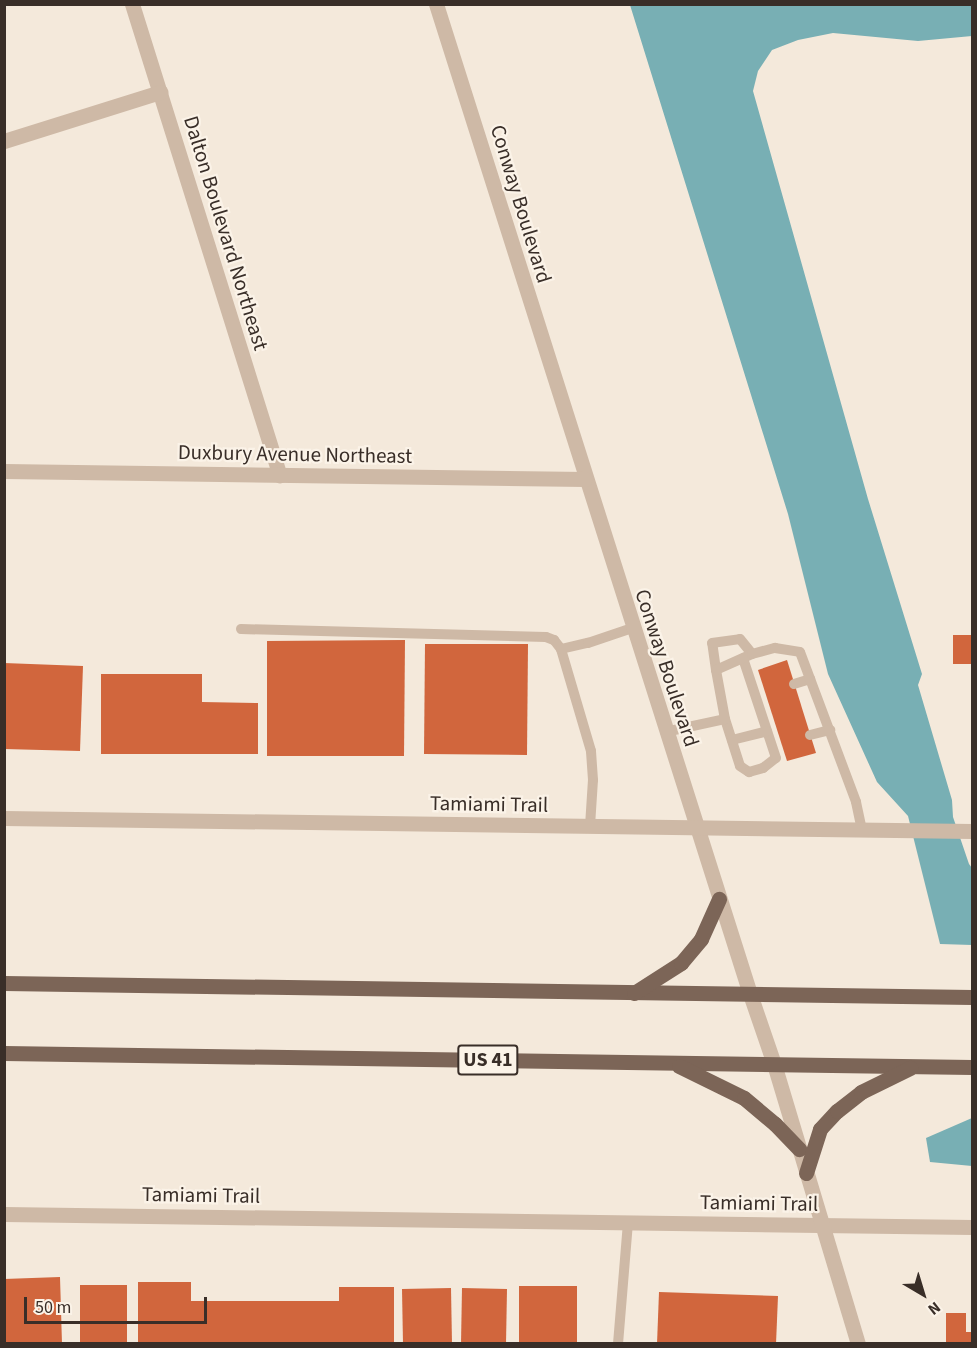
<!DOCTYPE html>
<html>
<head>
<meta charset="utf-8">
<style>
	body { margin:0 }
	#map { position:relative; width:977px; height:1348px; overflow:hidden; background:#f4e9db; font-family:"Source Sans 3",sans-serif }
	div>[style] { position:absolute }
	.water>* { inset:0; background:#78afb4 }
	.building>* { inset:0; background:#d1663d }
	.service>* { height:10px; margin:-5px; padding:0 5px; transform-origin:5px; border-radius:5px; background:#ceb9a6 }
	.minor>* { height:15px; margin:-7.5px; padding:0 7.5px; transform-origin:7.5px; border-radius:7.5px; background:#ceb9a6 }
	.tertiary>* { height:15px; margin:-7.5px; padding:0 7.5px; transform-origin:7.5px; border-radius:7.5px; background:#ceb9a6 }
	.primary>* { height:15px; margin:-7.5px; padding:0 7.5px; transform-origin:7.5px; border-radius:7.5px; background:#7c6557 }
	span { translate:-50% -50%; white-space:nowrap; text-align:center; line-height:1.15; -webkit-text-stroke:4.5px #fbf3e8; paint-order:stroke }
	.shield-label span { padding:2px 4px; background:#fbf3e8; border:2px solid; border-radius:4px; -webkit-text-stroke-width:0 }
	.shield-label { font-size:20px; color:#392e28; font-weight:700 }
	.street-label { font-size:21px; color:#392e28 }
	.frame { position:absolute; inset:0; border:6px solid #392e28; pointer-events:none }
	.north { position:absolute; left:893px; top:1264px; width:60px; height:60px; -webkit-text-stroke:4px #fbf3e8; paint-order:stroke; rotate:142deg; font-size:16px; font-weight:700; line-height:24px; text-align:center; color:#392e28 }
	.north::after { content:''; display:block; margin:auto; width:21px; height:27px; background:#392e28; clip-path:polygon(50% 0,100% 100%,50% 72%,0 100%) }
	.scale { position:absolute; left:24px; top:1297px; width:183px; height:27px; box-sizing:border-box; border:3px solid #392e28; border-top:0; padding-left:8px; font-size:18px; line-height:21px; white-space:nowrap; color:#392e28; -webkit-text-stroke:4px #fbf3e8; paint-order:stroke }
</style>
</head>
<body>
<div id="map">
	<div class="water">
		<i style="clip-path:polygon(630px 5px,972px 5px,972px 36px,918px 41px,833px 33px,798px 40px,772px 50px,758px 71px,753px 91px,868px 499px,922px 674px,918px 685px,952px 800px,953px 817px,969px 864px,972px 868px,972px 945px,940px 944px,908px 816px,877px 782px,828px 674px,788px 514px)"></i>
		<i style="clip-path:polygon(972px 1118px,972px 1166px,930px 1162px,926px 1138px)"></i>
	</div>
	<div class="building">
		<i style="clip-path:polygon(953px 635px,972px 635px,972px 664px,953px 664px)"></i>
		<i style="clip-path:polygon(405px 640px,404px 756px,267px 756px,267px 641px)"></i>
		<i style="clip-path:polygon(425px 644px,528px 644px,527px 755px,424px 754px)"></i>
		<i style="clip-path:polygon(787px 660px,816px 753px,787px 761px,758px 670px)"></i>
		<i style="clip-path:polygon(4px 663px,83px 666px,80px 751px,4px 749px)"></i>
		<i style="clip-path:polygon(101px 674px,202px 674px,202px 702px,258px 703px,258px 754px,101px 754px)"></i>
		<i style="clip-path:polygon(60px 1277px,62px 1344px,4px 1344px,4px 1279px)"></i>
		<i style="clip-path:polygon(138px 1282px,191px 1282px,191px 1301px,339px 1301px,339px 1287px,394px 1287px,394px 1344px,138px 1344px)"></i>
		<i style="clip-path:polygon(80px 1285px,127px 1285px,127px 1344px,80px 1344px)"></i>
		<i style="clip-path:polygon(519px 1286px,577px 1286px,577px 1344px,519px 1344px)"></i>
		<i style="clip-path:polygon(451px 1288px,452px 1344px,403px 1344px,402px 1289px)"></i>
		<i style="clip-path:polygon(462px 1288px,507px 1289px,506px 1344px,461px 1344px)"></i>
		<i style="clip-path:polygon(659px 1292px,778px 1296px,776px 1344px,657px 1344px)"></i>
		<i style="clip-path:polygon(946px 1313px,966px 1313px,966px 1332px,972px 1332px,972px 1344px,946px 1344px)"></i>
	</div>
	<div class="service">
		<i style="left:241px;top:629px;width:305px;rotate:1.5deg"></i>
		<i style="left:546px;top:637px;width:9px;rotate:21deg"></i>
		<i style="left:554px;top:640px;width:11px;rotate:52deg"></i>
		<i style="left:716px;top:670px;width:27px;rotate:-98deg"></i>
		<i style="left:712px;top:643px;width:28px;rotate:-8deg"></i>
		<i style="left:740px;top:639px;width:19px;rotate:51deg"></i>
		<i style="left:794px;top:684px;width:17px;rotate:-17deg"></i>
		<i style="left:725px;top:719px;width:49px;rotate:72.3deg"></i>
		<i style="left:740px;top:766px;width:11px;rotate:34deg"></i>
		<i style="left:749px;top:772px;width:15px;rotate:-16deg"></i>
		<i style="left:763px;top:768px;width:16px;rotate:-38deg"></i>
		<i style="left:776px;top:758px;width:105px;rotate:-108.3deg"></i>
		<i style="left:665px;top:732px;width:61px;rotate:-12.2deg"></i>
		<i style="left:725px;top:719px;width:50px;rotate:-100.4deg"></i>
		<i style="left:716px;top:670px;width:39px;rotate:-24deg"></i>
		<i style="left:752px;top:654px;width:24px;rotate:-15deg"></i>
		<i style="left:775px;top:648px;width:25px;rotate:9deg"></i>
		<i style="left:800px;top:652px;width:160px;rotate:69.5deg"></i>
		<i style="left:856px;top:802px;width:29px;rotate:78deg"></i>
		<i style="left:810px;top:735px;width:21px;rotate:-14deg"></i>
		<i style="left:732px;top:740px;width:36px;rotate:-14deg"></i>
		<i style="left:590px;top:826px;width:46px;rotate:-86.3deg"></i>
		<i style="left:593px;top:780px;width:29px;rotate:-94deg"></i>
		<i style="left:591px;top:751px;width:106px;rotate:-106.4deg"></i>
		<i style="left:561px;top:649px;width:28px;rotate:-13deg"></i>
		<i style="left:588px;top:643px;width:46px;rotate:-18.8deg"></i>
		<i style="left:618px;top:1344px;width:122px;rotate:-85.3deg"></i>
	</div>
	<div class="minor">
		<i style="left:132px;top:4px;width:494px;rotate:72.6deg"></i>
		<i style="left:436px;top:4px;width:1039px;rotate:72.4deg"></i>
		<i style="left:4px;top:141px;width:164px;rotate:-17.4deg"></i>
		<i style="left:4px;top:471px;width:581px;rotate:0.79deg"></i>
		<i style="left:4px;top:818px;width:968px;rotate:0.77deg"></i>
		<i style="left:4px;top:1214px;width:968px;rotate:0.77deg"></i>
	</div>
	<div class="tertiary">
		<i style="left:750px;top:994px;width:74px;rotate:71.1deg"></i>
		<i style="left:774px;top:1064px;width:292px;rotate:73.3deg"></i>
	</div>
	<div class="primary">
		<i style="left:4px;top:983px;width:968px;rotate:0.83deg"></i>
		<i style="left:634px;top:993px;width:56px;rotate:-32.6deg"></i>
		<i style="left:681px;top:963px;width:31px;rotate:-50deg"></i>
		<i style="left:701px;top:939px;width:44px;rotate:-65.8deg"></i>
		<i style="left:4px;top:1053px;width:968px;rotate:0.83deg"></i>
		<i style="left:679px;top:1066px;width:72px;rotate:26.2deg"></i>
		<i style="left:744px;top:1098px;width:40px;rotate:40deg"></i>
		<i style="left:775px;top:1124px;width:35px;rotate:46deg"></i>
		<i style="left:806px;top:1173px;width:46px;rotate:-72.3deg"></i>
		<i style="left:820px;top:1129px;width:25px;rotate:-47deg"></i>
		<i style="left:837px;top:1111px;width:31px;rotate:-38deg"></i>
		<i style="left:861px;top:1092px;width:55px;rotate:-26.1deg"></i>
	</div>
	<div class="shield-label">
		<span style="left:488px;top:1060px">US 41</span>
	</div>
	<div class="street-label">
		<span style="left:521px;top:204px;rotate:73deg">Conway Boulevard</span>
		<span style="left:226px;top:233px;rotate:73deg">Dalton Boulevard Northeast</span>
		<span style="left:295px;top:454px;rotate:1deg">Duxbury Avenue Northeast</span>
		<span style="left:667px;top:668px;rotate:72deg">Conway Boulevard</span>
		<span style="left:489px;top:804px;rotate:1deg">Tamiami Trail</span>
		<span style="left:201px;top:1195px;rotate:1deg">Tamiami Trail</span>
		<span style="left:759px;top:1203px;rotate:1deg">Tamiami Trail</span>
	</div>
	<div class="frame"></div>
	<div class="north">N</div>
	<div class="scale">50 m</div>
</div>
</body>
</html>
